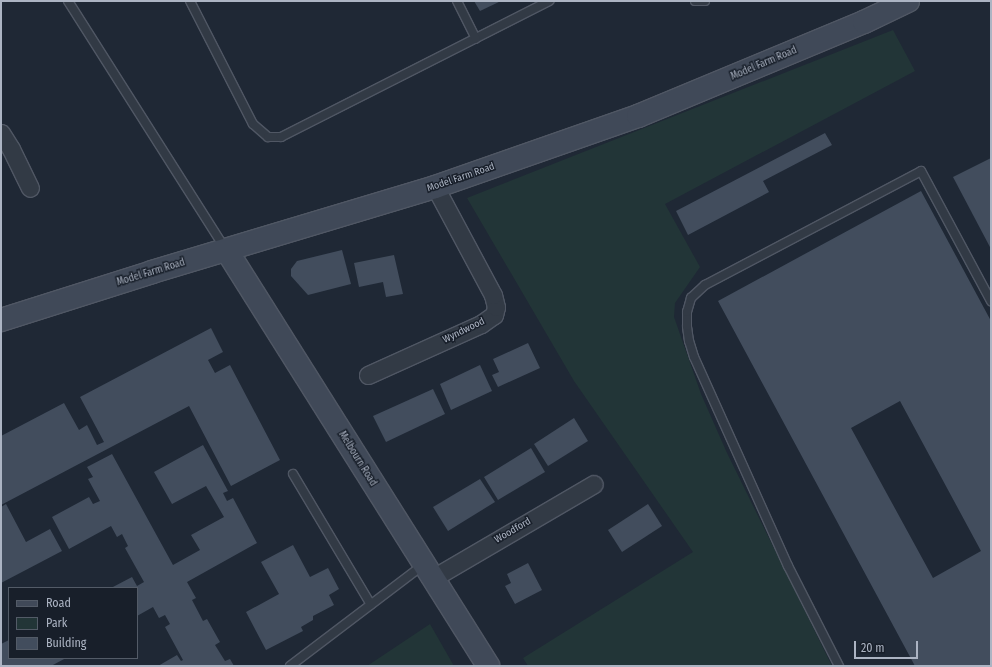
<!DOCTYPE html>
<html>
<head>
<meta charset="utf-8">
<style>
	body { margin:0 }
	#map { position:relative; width:992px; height:667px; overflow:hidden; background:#1f2835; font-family:"Fira Sans Condensed",sans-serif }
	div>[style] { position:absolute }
	.green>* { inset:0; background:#223537 }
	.building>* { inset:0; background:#424d5d }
	.roads { filter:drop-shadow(1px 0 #505764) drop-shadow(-1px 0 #505764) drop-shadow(0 1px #505764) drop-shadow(0 -1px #505764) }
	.lane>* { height:8px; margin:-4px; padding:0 4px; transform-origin:4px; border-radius:4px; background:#323a45 }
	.street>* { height:17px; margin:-8.5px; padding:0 8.5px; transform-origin:8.5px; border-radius:8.5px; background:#323a45 }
	.secondary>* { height:22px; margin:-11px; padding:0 11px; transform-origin:11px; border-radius:11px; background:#404958 }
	span { translate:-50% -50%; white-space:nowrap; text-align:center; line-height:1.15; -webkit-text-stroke:3px #181f2a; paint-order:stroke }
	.street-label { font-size:10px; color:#acb4c3 }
	.frame { position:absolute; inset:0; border:2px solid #acb4c3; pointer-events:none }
	.legend { position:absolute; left:8px; top:587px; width:130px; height:72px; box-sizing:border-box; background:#181f2a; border:1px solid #535b67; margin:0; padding:5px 7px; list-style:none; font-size:12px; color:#acb4c3 }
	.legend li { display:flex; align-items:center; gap:8px; height:20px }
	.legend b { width:20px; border:1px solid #535b67 }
	.scale { position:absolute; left:854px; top:641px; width:64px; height:18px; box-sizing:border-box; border:2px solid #acb4c3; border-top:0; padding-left:5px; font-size:12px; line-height:14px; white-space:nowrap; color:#acb4c3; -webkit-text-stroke:3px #181f2a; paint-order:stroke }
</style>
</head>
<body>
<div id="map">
	<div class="green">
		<i style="clip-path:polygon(893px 30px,915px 71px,665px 204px,700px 267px,675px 303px,674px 317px,701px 394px,727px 453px,832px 666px,528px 666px,523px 658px,693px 552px,574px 381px,467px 198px)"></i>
		<i style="clip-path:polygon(430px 624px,454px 666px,367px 666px)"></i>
	</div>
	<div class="building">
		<i style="clip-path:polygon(474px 1px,501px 1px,480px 11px)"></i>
		<i style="clip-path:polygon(825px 133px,832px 145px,763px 181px,769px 192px,688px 235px,676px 211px)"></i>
		<i style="clip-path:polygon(991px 158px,991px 249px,953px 177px)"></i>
		<i style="clip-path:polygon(evenodd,921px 191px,991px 321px,991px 666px,915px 666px,718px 301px,921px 191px,900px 401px,981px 551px,933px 578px,851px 428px,900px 401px)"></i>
		<i style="clip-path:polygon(342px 250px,351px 284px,308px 295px,291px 276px,291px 269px,297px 261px)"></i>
		<i style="clip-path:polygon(394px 255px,403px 294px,386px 297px,383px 282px,359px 287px,354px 263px)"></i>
		<i style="clip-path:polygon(211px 328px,223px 352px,208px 360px,215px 373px,230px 365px,280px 460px,231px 486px,189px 406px,1px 505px,1px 436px,64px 403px,79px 430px,87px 425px,97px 445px,104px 442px,80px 397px)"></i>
		<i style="clip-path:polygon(528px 343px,540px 368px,498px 387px,492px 375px,499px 372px,493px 359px)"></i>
		<i style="clip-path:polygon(480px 365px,492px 391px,451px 410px,440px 384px)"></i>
		<i style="clip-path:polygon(433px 389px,445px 414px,386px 442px,373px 416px)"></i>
		<i style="clip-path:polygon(574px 418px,588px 441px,548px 466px,534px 444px)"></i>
		<i style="clip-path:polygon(203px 445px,228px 491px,223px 493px,227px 501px,233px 498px,257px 543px,187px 582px,196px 598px,192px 600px,203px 621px,207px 619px,220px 642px,215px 645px,225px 661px,230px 659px,234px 666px,158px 666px,177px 655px,181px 661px,183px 660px,165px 627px,170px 624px,165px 615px,159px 618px,153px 607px,137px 616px,137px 588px,111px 588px,132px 577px,137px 586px,144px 582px,125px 548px,128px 546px,122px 534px,117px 537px,111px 526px,69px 549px,52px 517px,89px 497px,93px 504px,100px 501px,88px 479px,93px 477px,87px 467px,112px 454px,173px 565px,200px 550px,191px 535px,224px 517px,206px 486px,172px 504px,154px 472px)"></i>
		<i style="clip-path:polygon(531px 448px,545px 472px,498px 500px,484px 477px)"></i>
		<i style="clip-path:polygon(480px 479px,495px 502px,448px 531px,433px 507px)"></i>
		<i style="clip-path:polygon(6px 504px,26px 542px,50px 529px,62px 551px,1px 583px,1px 507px)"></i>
		<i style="clip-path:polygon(648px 504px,662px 526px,622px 552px,608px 530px)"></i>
		<i style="clip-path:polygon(293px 545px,310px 577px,328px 568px,339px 589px,329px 595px,334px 605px,313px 616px,313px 620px,301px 627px,303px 631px,266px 650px,246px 612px,279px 594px,261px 562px)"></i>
		<i style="clip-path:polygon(528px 563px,542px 590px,515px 604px,505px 586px,511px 583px,507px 574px)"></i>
		<i style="clip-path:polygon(9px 640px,9px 658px,66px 658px,51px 666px,1px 666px,1px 644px)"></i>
	</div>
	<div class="roads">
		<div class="lane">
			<i style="left:68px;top:1px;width:293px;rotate:57.6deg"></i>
			<i style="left:190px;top:1px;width:138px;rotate:62.9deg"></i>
			<i style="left:253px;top:124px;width:20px;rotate:41deg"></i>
			<i style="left:268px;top:137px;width:13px"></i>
			<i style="left:281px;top:137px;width:301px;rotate:-26.9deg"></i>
			<i style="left:457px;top:1px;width:42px;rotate:63.4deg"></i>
			<i style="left:695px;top:1px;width:10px"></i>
			<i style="left:293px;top:474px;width:152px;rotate:59.2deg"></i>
			<i style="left:290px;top:666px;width:167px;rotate:-37.2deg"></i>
			<i style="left:839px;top:666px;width:112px;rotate:-117deg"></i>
			<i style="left:788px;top:566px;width:229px;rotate:-114.2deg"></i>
			<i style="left:694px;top:357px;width:17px;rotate:-107deg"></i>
			<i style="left:689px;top:341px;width:15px;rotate:-98deg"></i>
			<i style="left:687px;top:326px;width:14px;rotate:-90deg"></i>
			<i style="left:687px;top:312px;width:15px;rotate:-74deg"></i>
			<i style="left:691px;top:298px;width:19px;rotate:-43deg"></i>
			<i style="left:705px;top:285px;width:244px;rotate:-27.8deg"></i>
			<i style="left:921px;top:171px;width:148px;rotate:61.7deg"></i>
		</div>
		<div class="street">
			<i style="left:1px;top:133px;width:19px;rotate:58deg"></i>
			<i style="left:11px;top:149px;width:43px;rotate:64deg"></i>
			<i style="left:368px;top:375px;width:124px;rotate:-24.3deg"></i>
			<i style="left:481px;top:324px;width:16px;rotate:-35deg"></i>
			<i style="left:494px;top:315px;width:8px;rotate:-76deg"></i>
			<i style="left:496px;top:307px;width:12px;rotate:-104deg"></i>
			<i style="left:493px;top:295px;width:123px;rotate:-118.2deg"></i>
			<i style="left:433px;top:578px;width:186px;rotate:-30.3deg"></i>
		</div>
		<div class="secondary">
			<i style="left:227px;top:251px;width:490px;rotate:57.8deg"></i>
			<i style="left:1px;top:320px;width:158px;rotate:-17.6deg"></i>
			<i style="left:152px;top:272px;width:295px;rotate:-16.7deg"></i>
			<i style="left:435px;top:187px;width:215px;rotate:-19.3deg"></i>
			<i style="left:638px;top:116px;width:245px;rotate:-22.6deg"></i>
			<i style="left:864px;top:22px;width:49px;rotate:-25.5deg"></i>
		</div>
	</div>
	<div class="street-label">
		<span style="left:764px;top:64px;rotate:-23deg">Model Farm Road</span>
		<span style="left:461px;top:178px;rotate:-19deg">Model Farm Road</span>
		<span style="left:151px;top:273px;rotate:-17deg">Model Farm Road</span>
		<span style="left:464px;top:331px;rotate:-26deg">Wyndwood</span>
		<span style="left:357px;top:459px;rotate:58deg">Melbourn Road</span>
		<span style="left:513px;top:531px;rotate:-30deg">Woodford</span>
	</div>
	<div class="frame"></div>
	<ul class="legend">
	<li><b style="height:5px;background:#404958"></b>Road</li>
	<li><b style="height:11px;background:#223537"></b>Park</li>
	<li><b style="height:11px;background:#424d5d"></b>Building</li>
	</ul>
	<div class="scale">20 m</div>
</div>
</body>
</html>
